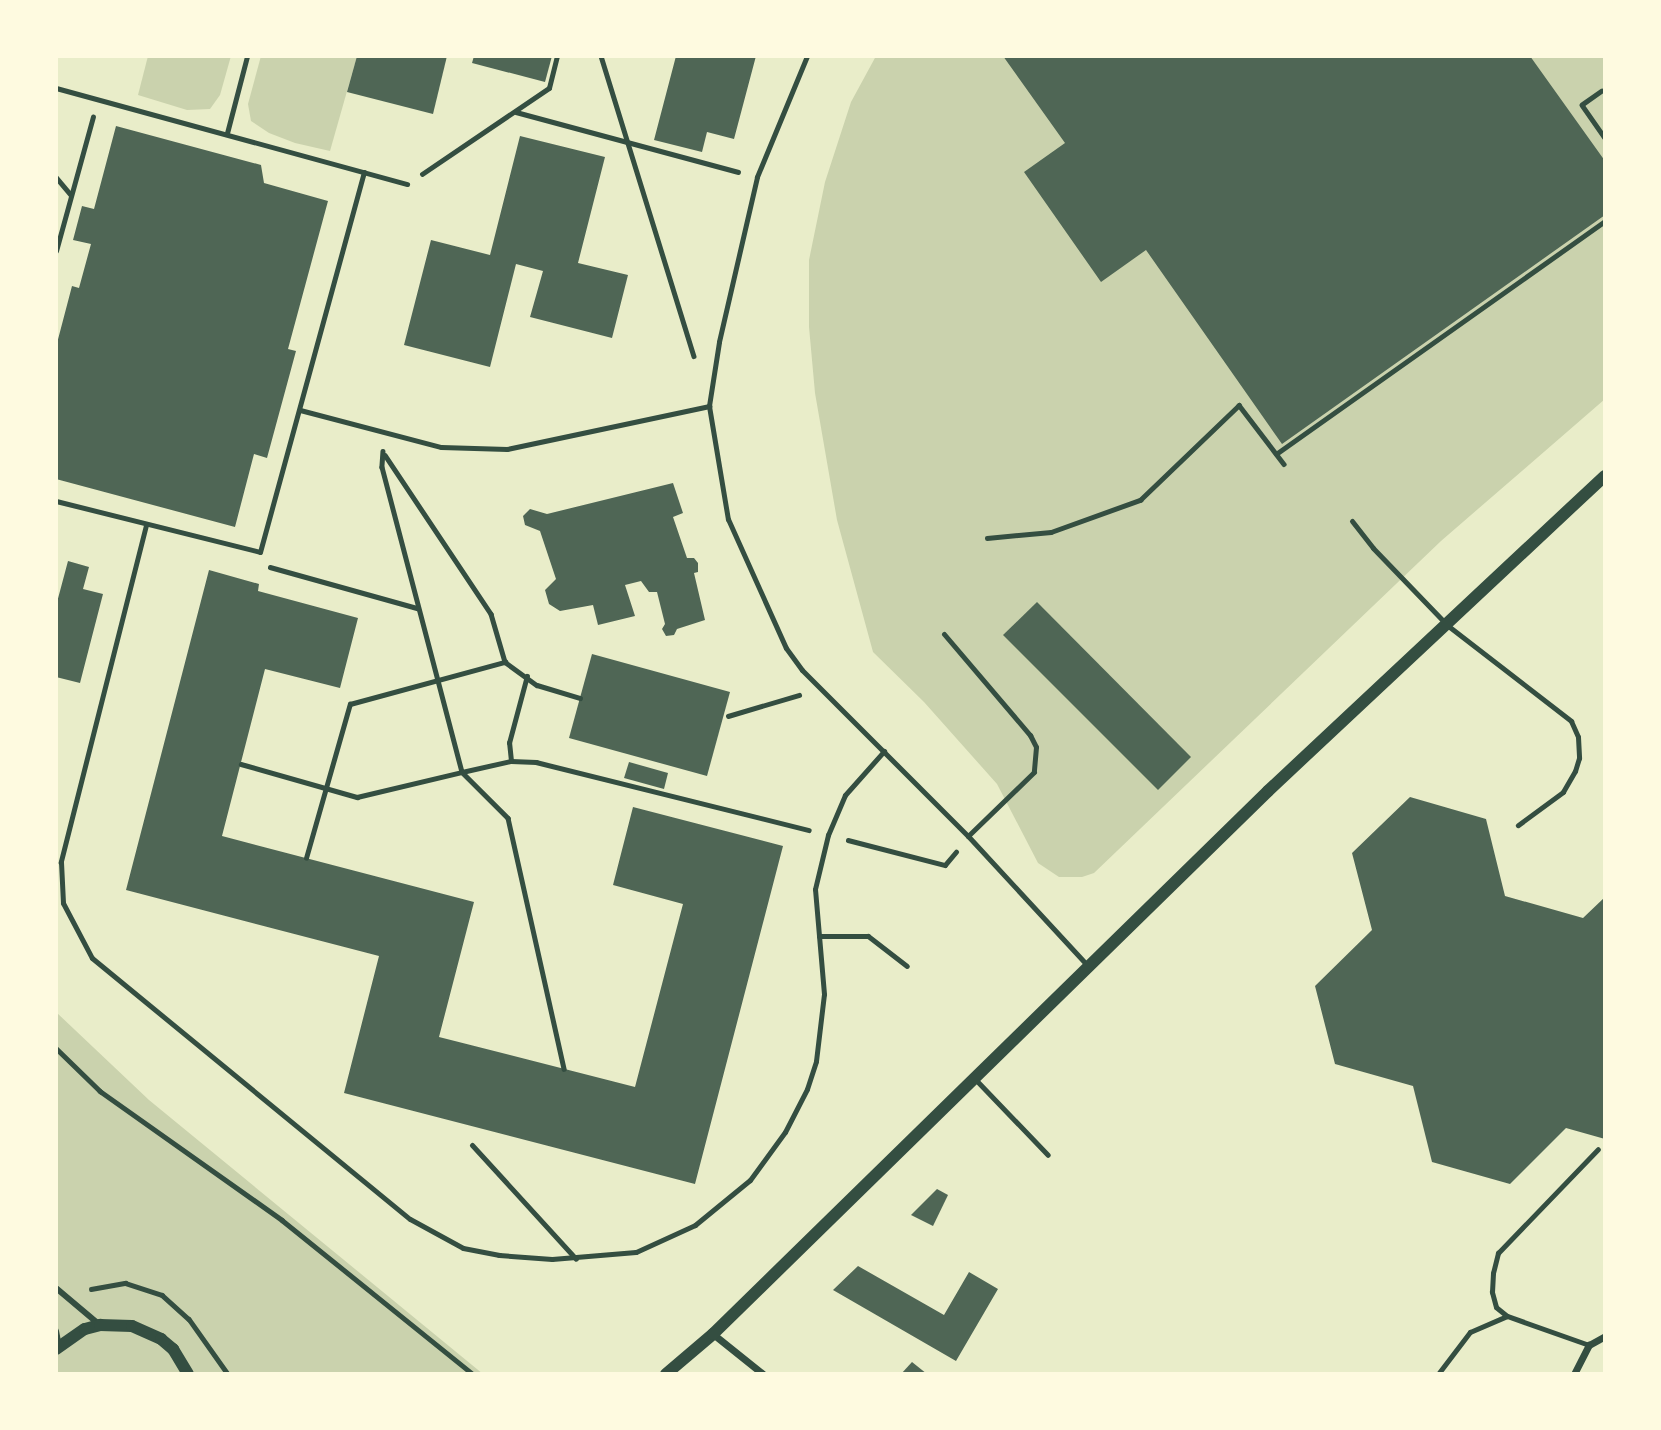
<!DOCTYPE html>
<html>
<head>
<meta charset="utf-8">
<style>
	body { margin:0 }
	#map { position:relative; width:1661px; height:1430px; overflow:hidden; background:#e9edc9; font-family:Poppins,sans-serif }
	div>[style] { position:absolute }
	.green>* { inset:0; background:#cad2ad }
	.building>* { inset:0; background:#4f6655 }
	.path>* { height:4.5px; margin:-2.25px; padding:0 2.25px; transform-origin:2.25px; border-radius:2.25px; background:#344e41 }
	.service>* { height:5px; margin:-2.5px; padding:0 2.5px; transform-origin:2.5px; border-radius:2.5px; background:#344e41 }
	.pedestrian>* { height:6px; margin:-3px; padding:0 3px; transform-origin:3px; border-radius:3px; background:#344e41 }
	.minor>* { height:7px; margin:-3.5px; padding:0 3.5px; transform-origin:3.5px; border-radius:3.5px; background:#344e41 }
	.tertiary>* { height:12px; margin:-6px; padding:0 6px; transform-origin:6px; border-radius:6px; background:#344e41 }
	span { translate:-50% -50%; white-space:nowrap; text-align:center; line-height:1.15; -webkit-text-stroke:5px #fefae0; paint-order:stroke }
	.frame { position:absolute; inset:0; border:58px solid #fefae0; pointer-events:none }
</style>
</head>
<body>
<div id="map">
	<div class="green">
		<i style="clip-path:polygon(148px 56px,231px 56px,220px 95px,210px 109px,187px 110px,138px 95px)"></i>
		<i style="clip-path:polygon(261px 56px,357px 56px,330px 151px,295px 143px,269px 133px,251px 121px,248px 104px)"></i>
		<i style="clip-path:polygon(876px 56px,1605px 56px,1605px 399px,1441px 541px,1094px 873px,1082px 877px,1059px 877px,1038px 863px,997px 784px,924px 702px,873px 652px,837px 520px,815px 393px,809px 327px,809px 260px,825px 182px,851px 102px)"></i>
		<i style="clip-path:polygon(56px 1012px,149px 1100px,483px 1374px,56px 1374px)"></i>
	</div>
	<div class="building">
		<i style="clip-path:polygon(357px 56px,447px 56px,433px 114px,347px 92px)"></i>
		<i style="clip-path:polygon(474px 56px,552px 56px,545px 82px,472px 63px)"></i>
		<i style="clip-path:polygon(676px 56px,756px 56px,734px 139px,707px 132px,702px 152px,654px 140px)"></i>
		<i style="clip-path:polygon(1003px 56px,1530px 56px,1605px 161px,1605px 215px,1282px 444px,1146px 250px,1101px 282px,1024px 172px,1065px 143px)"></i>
		<i style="clip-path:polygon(116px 126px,261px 165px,264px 183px,328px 201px,288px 349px,296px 351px,267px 458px,254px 454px,235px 527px,56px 479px,56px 347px,72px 286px,79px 288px,91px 244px,73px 240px,82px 206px,94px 209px)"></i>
		<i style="clip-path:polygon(520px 136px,605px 157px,578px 263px,628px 275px,612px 338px,530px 317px,543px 271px,516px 264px,490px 367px,404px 345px,431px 240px,490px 255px)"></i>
		<i style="clip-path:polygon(673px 483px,683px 513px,673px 517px,687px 558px,694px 558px,698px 563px,698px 572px,694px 573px,705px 620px,677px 629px,674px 635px,666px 636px,662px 629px,665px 624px,657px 592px,649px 592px,641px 581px,625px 585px,635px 616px,598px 625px,593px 605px,560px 611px,549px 604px,545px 590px,556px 579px,540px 531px,525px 525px,523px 516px,530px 509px,547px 514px)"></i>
		<i style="clip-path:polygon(68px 561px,89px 567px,83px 589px,103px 594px,80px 683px,56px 677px,56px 606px)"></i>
		<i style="clip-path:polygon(209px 570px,259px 584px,258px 591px,358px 618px,340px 688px,265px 669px,222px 836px,474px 902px,439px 1037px,635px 1087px,683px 904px,613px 885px,633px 807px,783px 846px,695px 1184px,344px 1093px,379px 956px,126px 890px)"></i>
		<i style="clip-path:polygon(1037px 602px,1191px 757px,1158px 790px,1003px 635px)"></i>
		<i style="clip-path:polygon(592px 654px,730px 692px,707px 776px,569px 738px)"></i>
		<i style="clip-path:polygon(629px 762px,668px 773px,664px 789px,624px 778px)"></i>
		<i style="clip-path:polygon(1410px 797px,1486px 819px,1505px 896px,1583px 918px,1605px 897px,1605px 1139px,1566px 1128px,1510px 1184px,1432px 1162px,1413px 1086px,1335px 1064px,1315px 986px,1372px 930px,1352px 853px)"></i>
		<i style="clip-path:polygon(937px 1189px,948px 1195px,933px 1226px,911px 1215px)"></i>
		<i style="clip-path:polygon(858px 1266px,944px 1315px,969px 1272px,998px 1289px,956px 1361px,833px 1290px)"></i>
		<i style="clip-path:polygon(912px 1362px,927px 1374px,901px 1374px)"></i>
	</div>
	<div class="path">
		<i style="left:601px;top:56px;width:314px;rotate:72.8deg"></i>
		<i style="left:1602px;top:91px;width:24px;rotate:145deg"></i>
		<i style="left:1582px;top:105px;width:40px;rotate:55.1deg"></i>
		<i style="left:516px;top:112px;width:230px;rotate:15.1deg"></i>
		<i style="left:422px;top:174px;width:153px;rotate:-34.1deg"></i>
		<i style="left:549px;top:88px;width:33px;rotate:-76deg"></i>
		<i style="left:56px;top:177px;width:23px;rotate:50deg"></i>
		<i style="left:56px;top:251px;width:139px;rotate:-74.6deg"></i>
		<i style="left:383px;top:451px;width:16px;rotate:94deg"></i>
		<i style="left:382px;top:467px;width:315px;rotate:75.3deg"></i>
		<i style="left:462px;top:772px;width:50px;rotate:-12.7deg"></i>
		<i style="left:511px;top:761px;width:25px;rotate:2deg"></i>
		<i style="left:536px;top:762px;width:281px;rotate:14deg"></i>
		<i style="left:1276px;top:454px;width:403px;rotate:-35.3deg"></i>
		<i style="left:385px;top:455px;width:191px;rotate:56.3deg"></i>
		<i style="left:491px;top:614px;width:50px;rotate:73.7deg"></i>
		<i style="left:505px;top:662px;width:39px;rotate:36deg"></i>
		<i style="left:537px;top:685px;width:45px;rotate:16.8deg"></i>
		<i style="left:987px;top:538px;width:64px;rotate:-5.4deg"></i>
		<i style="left:1051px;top:532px;width:95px;rotate:-19.8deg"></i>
		<i style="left:1140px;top:500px;width:137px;rotate:-43.8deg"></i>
		<i style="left:1239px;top:405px;width:74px;rotate:52.7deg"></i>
		<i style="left:270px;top:567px;width:153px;rotate:15.6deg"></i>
		<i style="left:728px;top:716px;width:74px;rotate:-16.5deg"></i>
		<i style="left:511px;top:761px;width:18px;rotate:-96deg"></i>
		<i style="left:509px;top:743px;width:69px;rotate:-75deg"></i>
		<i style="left:241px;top:764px;width:121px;rotate:15.9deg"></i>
		<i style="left:357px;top:797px;width:108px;rotate:-13.4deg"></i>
		<i style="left:462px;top:772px;width:65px;rotate:45deg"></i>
		<i style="left:508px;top:818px;width:257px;rotate:77.4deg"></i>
		<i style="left:848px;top:840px;width:100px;rotate:14.5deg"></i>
		<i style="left:945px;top:865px;width:17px;rotate:-50deg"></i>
		<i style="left:306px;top:858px;width:160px;rotate:-74.1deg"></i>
		<i style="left:350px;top:704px;width:161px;rotate:-15.2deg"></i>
		<i style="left:56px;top:1048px;width:62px;rotate:44.3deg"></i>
		<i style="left:100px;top:1091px;width:223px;rotate:35.3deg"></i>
		<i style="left:282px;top:1220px;width:245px;rotate:38.9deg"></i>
		<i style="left:91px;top:1289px;width:35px;rotate:-10deg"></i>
		<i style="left:125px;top:1283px;width:39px;rotate:18deg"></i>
		<i style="left:162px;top:1295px;width:36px;rotate:42deg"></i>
		<i style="left:189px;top:1319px;width:67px;rotate:54.7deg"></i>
	</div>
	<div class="service">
		<i style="left:807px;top:56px;width:131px;rotate:112.5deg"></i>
		<i style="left:757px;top:177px;width:169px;rotate:103deg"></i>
		<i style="left:719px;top:342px;width:65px;rotate:98.9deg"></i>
		<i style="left:709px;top:406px;width:115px;rotate:80.5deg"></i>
		<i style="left:728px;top:519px;width:141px;rotate:65.8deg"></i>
		<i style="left:786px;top:648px;width:27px;rotate:54deg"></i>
		<i style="left:802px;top:670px;width:235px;rotate:45deg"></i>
		<i style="left:56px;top:88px;width:364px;rotate:15.3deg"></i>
		<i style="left:227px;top:133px;width:80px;rotate:-75.4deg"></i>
		<i style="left:300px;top:410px;width:146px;rotate:14.7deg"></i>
		<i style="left:441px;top:447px;width:66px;rotate:1.7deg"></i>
		<i style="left:507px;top:449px;width:207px;rotate:-12deg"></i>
		<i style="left:56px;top:501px;width:210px;rotate:14deg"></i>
		<i style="left:260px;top:552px;width:394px;rotate:-74.7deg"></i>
		<i style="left:1352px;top:521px;width:34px;rotate:52deg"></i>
		<i style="left:1373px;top:548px;width:107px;rotate:46.1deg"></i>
		<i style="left:1447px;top:625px;width:157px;rotate:37.7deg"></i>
		<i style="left:1571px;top:721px;width:17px;rotate:66deg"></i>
		<i style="left:1578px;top:737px;width:21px;rotate:87deg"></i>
		<i style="left:1579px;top:758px;width:14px;rotate:107deg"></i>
		<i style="left:1575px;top:771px;width:24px;rotate:120deg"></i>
		<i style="left:1563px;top:792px;width:56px;rotate:143.7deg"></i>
		<i style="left:146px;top:525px;width:348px;rotate:104.2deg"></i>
		<i style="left:61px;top:862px;width:41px;rotate:87.2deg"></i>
		<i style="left:63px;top:903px;width:62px;rotate:62.2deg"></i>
		<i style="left:92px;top:958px;width:411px;rotate:39.4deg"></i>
		<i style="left:410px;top:1219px;width:60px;rotate:28.7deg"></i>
		<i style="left:463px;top:1248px;width:37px;rotate:11deg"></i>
		<i style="left:499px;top:1255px;width:53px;rotate:4.3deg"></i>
		<i style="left:552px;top:1259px;width:84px;rotate:-4.8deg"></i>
		<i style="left:636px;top:1252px;width:65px;rotate:-24.6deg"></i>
		<i style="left:695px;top:1225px;width:71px;rotate:-39.3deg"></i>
		<i style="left:750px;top:1180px;width:59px;rotate:-53.9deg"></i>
		<i style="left:785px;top:1132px;width:48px;rotate:-62.9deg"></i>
		<i style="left:807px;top:1089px;width:29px;rotate:-72deg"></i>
		<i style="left:816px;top:1061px;width:67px;rotate:-83.2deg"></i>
		<i style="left:824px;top:994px;width:105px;rotate:-94.9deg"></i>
		<i style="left:815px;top:889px;width:56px;rotate:-76.5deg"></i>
		<i style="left:828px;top:835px;width:43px;rotate:-67deg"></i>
		<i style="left:845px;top:795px;width:59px;rotate:-48.4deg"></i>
		<i style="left:944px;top:634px;width:133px;rotate:49.6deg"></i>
		<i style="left:1030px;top:735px;width:13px;rotate:63deg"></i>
		<i style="left:1036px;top:747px;width:25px;rotate:95deg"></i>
		<i style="left:1034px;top:772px;width:92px;rotate:135.9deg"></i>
		<i style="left:968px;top:836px;width:178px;rotate:47.3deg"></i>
		<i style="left:819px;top:936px;width:49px"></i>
		<i style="left:868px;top:936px;width:49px;rotate:37.6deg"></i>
		<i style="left:975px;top:1079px;width:105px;rotate:46.2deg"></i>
		<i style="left:472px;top:1145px;width:154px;rotate:47.6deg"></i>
		<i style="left:1589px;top:1345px;width:87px;rotate:-160.5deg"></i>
		<i style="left:1507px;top:1316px;width:14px;rotate:-141deg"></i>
		<i style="left:1496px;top:1307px;width:16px;rotate:-105deg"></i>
		<i style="left:1492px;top:1292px;width:19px;rotate:-87deg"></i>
		<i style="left:1493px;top:1273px;width:21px;rotate:-76deg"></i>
		<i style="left:1498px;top:1253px;width:144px;rotate:-46.1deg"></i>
		<i style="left:1438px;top:1374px;width:53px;rotate:-52.7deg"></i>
		<i style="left:1470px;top:1332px;width:40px;rotate:-23.4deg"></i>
	</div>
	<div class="pedestrian">
		<i style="left:56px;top:1288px;width:57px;rotate:40.1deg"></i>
		<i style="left:56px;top:1331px;width:15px;rotate:79deg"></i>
	</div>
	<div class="minor">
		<i style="left:713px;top:1334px;width:64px;rotate:38.7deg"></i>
		<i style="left:1574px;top:1374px;width:33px;rotate:-63deg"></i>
		<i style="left:1589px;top:1345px;width:18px;rotate:-29deg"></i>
	</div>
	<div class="tertiary">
		<i style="left:56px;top:1349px;width:35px;rotate:-35deg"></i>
		<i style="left:85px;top:1329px;width:16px;rotate:-15deg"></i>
		<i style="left:100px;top:1325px;width:32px;rotate:2deg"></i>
		<i style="left:132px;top:1326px;width:32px;rotate:24deg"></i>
		<i style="left:161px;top:1339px;width:16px;rotate:40deg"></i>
		<i style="left:173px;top:1349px;width:29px;rotate:59deg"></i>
		<i style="left:666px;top:1374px;width:62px;rotate:-40.4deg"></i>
		<i style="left:713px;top:1334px;width:776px;rotate:-44.37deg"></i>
		<i style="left:1268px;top:791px;width:461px;rotate:-43.1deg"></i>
	</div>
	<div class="frame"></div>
</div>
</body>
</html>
